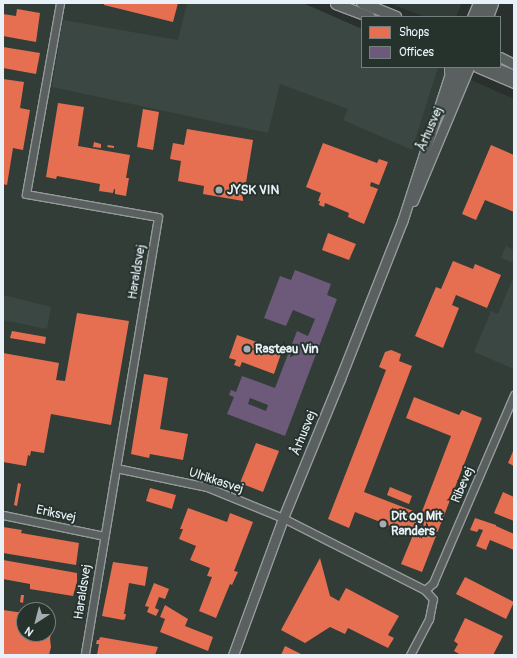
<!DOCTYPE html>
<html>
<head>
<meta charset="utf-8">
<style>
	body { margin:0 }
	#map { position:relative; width:517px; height:658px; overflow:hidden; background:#29302d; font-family:Pangolin,sans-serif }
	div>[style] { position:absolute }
	.built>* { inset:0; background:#323d38 }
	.green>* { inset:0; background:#3b4743 }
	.shops>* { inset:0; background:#e76f51 }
	.offices>* { inset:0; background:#6d597a }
	.roads { filter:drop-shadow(1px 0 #959a9a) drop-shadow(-1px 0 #959a9a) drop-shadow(0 1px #959a9a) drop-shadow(0 -1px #959a9a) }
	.minor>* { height:7px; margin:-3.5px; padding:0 3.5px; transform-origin:3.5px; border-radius:3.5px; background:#5a6060 }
	.major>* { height:9px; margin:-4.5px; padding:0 4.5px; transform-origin:4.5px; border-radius:4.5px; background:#5a6060 }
	.highway>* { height:10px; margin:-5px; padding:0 5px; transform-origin:5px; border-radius:5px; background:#5a6060 }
	.dots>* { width:11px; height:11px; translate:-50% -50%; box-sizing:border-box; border:2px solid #26332d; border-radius:50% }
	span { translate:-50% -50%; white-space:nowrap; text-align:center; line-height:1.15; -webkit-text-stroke:4px #26332d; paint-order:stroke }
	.street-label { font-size:13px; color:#e8f1f8 }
	.poi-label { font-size:13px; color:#e8f1f8; font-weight:700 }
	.left { translate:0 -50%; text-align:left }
	.frame { position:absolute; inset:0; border:4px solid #e8f1f8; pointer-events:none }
	.legend { position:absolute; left:361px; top:16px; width:140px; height:52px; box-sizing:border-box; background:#26332d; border:1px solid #747f7e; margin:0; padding:5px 7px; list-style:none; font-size:12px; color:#e8f1f8 }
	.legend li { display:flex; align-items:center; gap:8px; height:20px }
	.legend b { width:20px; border:1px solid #747f7e }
	.north { position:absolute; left:16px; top:602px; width:40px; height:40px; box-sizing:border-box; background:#26332d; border:1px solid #747f7e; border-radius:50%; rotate:216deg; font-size:11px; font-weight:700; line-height:16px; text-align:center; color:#e8f1f8 }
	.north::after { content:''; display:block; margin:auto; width:14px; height:18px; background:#a5adb1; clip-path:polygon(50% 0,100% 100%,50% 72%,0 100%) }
</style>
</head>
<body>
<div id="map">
	<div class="built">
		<i style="clip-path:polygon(evenodd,3px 3px,292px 3px,362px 67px,442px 67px,514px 99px,514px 655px,3px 655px,3px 3px,24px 610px,48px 610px,48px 634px,24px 634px,24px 610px)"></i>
		<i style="clip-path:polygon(389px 3px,462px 3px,456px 17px,425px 17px)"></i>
	</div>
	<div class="green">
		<i style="clip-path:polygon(187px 3px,303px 3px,362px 29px,362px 67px,438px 67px,412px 150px,343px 120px,348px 109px,280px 84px,268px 133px,52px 87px,63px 20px,178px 40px)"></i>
		<i style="clip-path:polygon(506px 246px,514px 250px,514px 263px,501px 258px)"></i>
		<i style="clip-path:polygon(514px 276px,514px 369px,474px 352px,491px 311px,498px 314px)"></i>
		<i style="clip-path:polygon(3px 295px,51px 307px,47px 329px,3px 320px)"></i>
	</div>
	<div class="shops">
		<i style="clip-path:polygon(104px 3px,178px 3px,173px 22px,104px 5px)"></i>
		<i style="clip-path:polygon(17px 9px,40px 13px,36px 42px,3px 36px,3px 14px,16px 16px)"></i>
		<i style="clip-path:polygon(3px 47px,40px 53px,36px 74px,3px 68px)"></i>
		<i style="clip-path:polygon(3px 79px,24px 82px,20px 108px,30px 110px,23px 150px,13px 148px,7px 185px,3px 184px)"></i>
		<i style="clip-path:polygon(58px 103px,84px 107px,78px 146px,130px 155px,126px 178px,129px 178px,126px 196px,115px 194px,115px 189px,114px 189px,113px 193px,99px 191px,100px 184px,57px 176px,56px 179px,46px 177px)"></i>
		<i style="clip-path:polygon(143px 109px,159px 112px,153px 150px,137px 147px)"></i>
		<i style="clip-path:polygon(187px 129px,253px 140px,243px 201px,203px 194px,204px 186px,178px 181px,181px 161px,170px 159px,173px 143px,184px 145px)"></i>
		<i style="clip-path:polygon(94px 142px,101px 144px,101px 148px,93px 147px)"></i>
		<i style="clip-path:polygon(323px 143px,377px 163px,379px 159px,388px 162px,379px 185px,371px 182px,370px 186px,378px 189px,364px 224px,348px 217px,349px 213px,325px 203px,324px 207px,319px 205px,320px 201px,318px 201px,321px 193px,306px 187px)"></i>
		<i style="clip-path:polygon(108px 145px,114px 146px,114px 148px,107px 147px)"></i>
		<i style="clip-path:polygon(491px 145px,514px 155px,514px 212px,485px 200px,476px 220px,462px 214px)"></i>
		<i style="clip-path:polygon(328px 233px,356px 244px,349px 260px,322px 250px)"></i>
		<i style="clip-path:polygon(453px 261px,473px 269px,475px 264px,501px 275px,487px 308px,456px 295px,452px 305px,459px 308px,443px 348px,415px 336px,436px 287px,441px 289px)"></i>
		<i style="clip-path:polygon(77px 313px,129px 321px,111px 425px,51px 414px,44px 453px,31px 451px,30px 456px,28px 455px,26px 466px,3px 462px,3px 353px,59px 363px,56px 380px,65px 381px)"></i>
		<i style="clip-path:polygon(12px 331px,46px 337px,45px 344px,10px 338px)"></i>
		<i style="clip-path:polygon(237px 335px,282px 351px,274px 374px,242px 362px,240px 367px,234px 365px,236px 360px,229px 358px)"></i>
		<i style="clip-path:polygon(391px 350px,401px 354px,399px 361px,412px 366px,364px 492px,421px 514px,451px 436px,406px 418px,414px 397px,459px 415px,462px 410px,482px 418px,422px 572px,401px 564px,413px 535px,355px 512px,349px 528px,328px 519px,386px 370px,379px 367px,385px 352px)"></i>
		<i style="clip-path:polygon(144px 374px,168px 378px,160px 429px,188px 434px,183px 460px,150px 454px,149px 458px,131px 454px)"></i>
		<i style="clip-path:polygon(256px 443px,279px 451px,263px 492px,240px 483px)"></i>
		<i style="clip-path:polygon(514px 449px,514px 466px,508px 463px)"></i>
		<i style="clip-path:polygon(18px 483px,21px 484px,17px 506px,14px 505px)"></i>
		<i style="clip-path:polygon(390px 487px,412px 496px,409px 504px,387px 495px)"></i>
		<i style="clip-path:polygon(150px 488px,176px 495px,172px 509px,146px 501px)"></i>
		<i style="clip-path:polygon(503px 492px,514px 497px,514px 521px,494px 513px)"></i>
		<i style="clip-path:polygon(188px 508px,227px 522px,230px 513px,253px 522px,234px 571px,238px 572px,232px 585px,230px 584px,216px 618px,199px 611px,212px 577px,207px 576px,210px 568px,190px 560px,196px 546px,179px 539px,183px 529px,180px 529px)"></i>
		<i style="clip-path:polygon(475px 518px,496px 525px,496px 526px,514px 534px,514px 550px,490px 540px,486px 550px,476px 546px,483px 530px,479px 529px,477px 532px,470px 530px)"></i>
		<i style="clip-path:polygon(3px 527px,22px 530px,21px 533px,79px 543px,76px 565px,3px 553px)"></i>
		<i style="clip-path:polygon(320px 558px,330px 596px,339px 601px,346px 588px,399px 616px,388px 635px,394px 638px,388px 648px,348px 628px,345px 634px,330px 627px,305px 643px,281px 630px)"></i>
		<i style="clip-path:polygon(3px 560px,77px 573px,77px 582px,73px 596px,30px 589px,30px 584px,3px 579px)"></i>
		<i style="clip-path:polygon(113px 562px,148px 567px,145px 586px,129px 583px,124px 614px,126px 614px,125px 619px,123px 620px,102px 616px)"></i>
		<i style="clip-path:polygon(465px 577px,514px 602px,506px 619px,456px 594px)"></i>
		<i style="clip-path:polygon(154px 583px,169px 589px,165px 599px,159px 597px,155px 608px,159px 610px,156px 616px,147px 612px,149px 607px,145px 606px)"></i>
		<i style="clip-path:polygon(21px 595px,24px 595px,23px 603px,20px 602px)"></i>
		<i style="clip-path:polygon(165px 605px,188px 619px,185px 626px,213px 637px,208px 651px,160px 632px,165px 619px,160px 617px)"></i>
		<i style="clip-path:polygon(3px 610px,24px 613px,24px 634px,48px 634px,48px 617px,54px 618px,50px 639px,51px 647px,49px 655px,3px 655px)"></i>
		<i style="clip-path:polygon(465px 618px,503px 636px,493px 655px,461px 655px,454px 651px,458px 644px,454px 641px)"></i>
		<i style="clip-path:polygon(100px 637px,158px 647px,155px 655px,97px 655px,99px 644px,96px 644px,97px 640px,99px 640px)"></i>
		<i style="clip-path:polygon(285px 646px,303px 655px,281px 655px)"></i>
	</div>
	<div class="offices">
		<i style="clip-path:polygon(evenodd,295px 270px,331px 284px,327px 295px,337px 299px,285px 436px,227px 414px,234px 397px,229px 395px,231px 390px,236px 392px,242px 376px,275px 388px,297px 331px,308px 336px,315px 319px,293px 310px,286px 326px,264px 318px,280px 276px,291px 280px,295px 270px,250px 398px,268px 405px,266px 411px,248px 404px,250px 398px)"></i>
	</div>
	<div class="roads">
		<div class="minor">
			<i style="left:60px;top:3px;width:194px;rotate:100.1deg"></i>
			<i style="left:26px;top:194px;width:134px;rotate:9.9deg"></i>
			<i style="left:158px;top:217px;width:444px;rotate:99.5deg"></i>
			<i style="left:116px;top:468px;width:93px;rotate:11.8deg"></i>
			<i style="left:207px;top:487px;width:82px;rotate:22.2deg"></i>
			<i style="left:283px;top:518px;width:159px;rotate:26.9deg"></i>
			<i style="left:425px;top:590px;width:11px;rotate:-41deg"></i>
			<i style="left:433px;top:583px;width:205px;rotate:-66.7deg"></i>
			<i style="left:3px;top:515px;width:103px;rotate:11.7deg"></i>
			<i style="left:410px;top:655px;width:41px;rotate:-62.2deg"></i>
			<i style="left:429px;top:619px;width:20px;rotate:-79deg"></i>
			<i style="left:433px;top:599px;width:12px;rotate:-132deg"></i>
		</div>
		<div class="major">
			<i style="left:472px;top:17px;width:15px;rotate:-67deg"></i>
			<i style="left:480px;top:17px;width:15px;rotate:-74deg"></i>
			<i style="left:488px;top:17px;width:15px;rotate:-70deg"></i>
			<i style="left:500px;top:57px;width:16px;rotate:27deg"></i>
			<i style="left:477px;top:67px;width:40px;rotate:23.4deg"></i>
			<i style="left:494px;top:67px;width:22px;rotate:22deg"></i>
			<i style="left:447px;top:108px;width:43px;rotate:-71.1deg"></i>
			<i style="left:413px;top:201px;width:145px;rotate:-67.3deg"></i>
			<i style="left:233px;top:655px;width:146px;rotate:-69.9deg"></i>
			<i style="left:283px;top:518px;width:150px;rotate:-67.7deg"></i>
			<i style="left:340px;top:379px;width:169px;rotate:-68.5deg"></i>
			<i style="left:402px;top:222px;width:163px;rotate:-72.1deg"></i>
		</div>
		<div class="highway">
			<i style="left:362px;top:3px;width:37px;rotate:22deg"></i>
			<i style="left:336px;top:4px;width:36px;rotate:21deg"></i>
			<i style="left:450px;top:67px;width:5px;rotate:90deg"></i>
		</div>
	</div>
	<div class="dots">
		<i style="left:219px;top:190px;background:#a5adb1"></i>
		<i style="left:247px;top:349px;background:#a5adb1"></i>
		<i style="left:383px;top:524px;background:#a5adb1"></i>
	</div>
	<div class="street-label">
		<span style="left:430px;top:129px;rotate:-67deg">Århusvej</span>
		<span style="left:137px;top:272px;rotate:-81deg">Haraldsvej</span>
		<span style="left:304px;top:433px;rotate:-68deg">Århusvej</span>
		<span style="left:216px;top:481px;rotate:18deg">Ulrikkasvej</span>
		<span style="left:463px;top:485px;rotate:-67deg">Ribevej</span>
		<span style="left:56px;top:514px;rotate:12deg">Eriksvej</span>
		<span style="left:83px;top:592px;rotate:-81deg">Haraldsvej</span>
	</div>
	<div class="poi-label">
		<span class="left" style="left:227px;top:190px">JYSK VIN</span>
		<span class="left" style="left:255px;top:349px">Rasteau Vin</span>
		<span class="left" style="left:391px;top:524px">Dit og Mit<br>Randers</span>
	</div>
	<div class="frame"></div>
	<ul class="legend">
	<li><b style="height:11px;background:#e76f51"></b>Shops</li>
	<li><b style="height:11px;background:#6d597a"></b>Offices</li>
	</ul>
	<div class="north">N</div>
</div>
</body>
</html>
